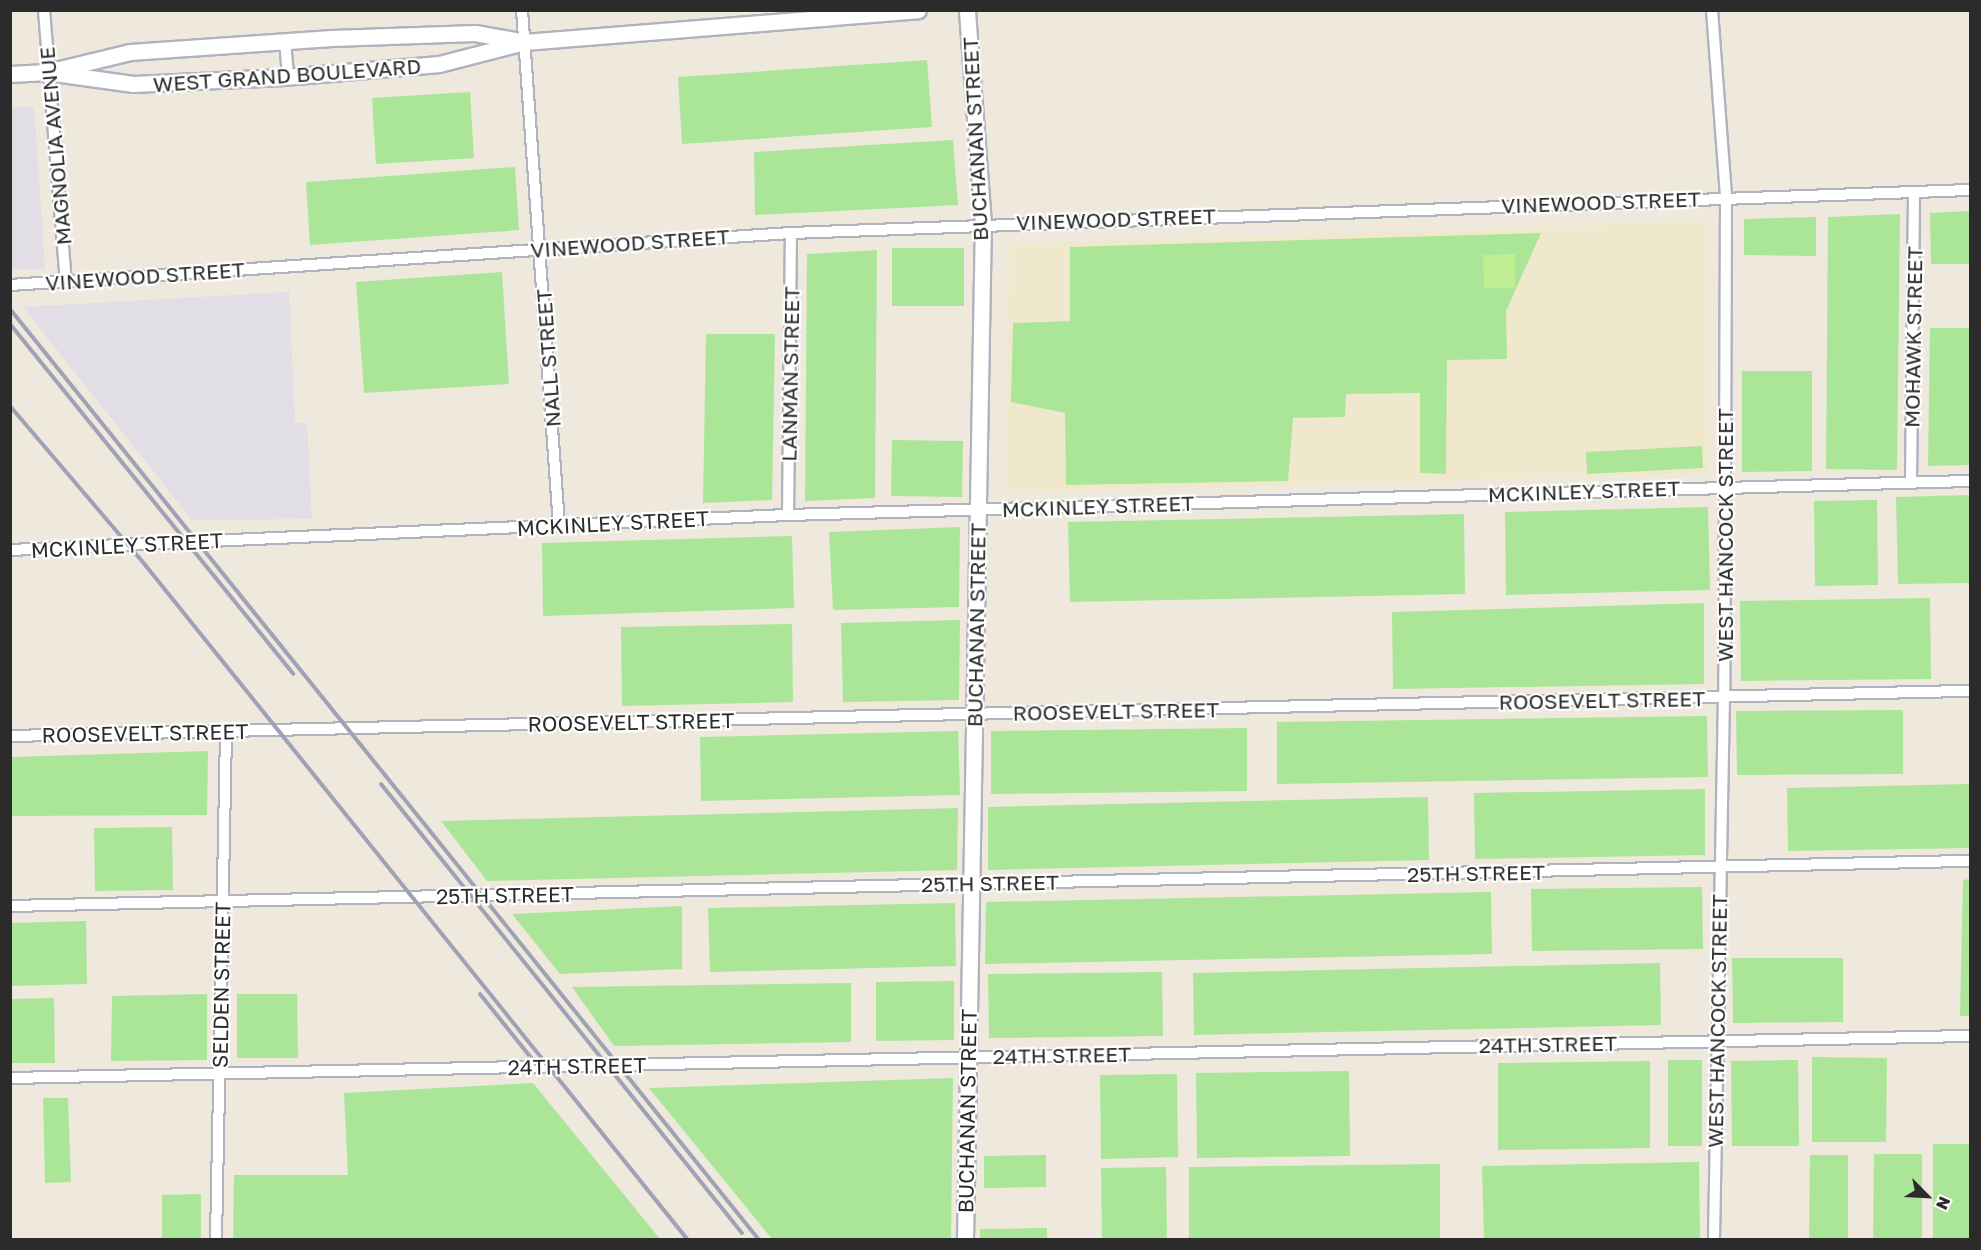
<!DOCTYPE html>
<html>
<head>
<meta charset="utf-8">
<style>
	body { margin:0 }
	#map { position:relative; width:1981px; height:1250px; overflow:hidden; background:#eee8dd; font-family:"Golos Text",sans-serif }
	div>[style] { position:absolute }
	.industrial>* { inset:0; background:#e1dee6 }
	.education>* { inset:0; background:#f0e8cc }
	.green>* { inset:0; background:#abe698 }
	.pitch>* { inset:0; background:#bfee93 }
	.roads { filter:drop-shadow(2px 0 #b1b2c0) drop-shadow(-2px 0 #b1b2c0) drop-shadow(0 2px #b1b2c0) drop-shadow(0 -2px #b1b2c0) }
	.street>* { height:10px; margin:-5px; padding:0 5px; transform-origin:5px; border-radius:5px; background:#fff }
	.secondary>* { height:15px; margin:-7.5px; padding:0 7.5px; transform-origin:7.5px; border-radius:7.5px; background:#fff }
	.rail>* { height:4px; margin:-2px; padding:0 2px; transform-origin:2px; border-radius:2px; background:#9fa1b6 }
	span { translate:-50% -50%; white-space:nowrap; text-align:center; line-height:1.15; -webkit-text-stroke:4.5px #fff; paint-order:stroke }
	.street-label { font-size:21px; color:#2b2b2b }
	.frame { position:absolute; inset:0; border:12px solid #2b2b2b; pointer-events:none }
	.north { position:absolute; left:1897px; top:1166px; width:60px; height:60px; -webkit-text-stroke:4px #fff; paint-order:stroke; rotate:114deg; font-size:16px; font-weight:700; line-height:24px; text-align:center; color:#2b2b2b }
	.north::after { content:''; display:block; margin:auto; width:21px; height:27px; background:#2b2b2b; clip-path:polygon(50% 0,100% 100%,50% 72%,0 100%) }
</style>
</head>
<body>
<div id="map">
	<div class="industrial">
		<i style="clip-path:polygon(34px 106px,45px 269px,11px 270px,11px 107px)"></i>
		<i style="clip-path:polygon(289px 292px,295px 423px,307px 423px,312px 519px,192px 520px,23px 307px)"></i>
	</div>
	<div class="education">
		<i style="clip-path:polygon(1710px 221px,1709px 473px,1006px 493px,1009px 244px)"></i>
	</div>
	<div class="green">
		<i style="clip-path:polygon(927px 60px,932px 127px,682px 144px,678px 77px)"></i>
		<i style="clip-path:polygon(470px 92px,474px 158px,376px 164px,372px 98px)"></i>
		<i style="clip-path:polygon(953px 140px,958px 205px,755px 215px,754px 152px)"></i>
		<i style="clip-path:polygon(515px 167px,519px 230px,310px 245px,306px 182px)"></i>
		<i style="clip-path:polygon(1970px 211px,1970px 264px,1931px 264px,1930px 213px)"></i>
		<i style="clip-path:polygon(1900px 214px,1897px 470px,1826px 469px,1828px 217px)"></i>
		<i style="clip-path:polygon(1816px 217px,1816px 256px,1744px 255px,1744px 219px)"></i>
		<i style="clip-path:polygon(1541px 233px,1506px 311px,1507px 359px,1447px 360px,1446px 474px,1420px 473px,1420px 393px,1346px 394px,1345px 417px,1293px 418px,1288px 481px,1066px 485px,1065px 413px,1011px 402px,1013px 323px,1070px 321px,1070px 247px)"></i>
		<i style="clip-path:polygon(892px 248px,964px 248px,964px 306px,892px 306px)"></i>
		<i style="clip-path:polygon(877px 250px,875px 498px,805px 501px,807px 254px)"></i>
		<i style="clip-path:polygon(502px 272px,509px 384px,364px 393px,356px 282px)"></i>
		<i style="clip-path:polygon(1930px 328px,1970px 328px,1970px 465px,1928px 466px)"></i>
		<i style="clip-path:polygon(706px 334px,775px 334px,772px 500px,703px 503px)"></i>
		<i style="clip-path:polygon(1742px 371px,1812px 371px,1812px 471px,1742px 472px)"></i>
		<i style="clip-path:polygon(892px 440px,963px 441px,962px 497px,891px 496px)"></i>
		<i style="clip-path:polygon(1702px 446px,1703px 468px,1587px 474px,1586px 452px)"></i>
		<i style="clip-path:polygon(1970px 495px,1970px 583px,1898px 584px,1896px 497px)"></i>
		<i style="clip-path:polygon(1877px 500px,1878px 585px,1815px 586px,1814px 501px)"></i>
		<i style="clip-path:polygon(1708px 507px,1710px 590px,1506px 595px,1505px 512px)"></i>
		<i style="clip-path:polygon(1464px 514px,1465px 594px,1070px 602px,1068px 522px)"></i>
		<i style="clip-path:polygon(960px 527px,959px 607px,833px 610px,829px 532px)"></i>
		<i style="clip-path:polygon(792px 536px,794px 608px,543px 616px,542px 543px)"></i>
		<i style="clip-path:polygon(1930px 598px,1931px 679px,1741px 681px,1740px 601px)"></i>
		<i style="clip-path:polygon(1704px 603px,1704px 684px,1393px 689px,1392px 612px)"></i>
		<i style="clip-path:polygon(960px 620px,959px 700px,843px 702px,841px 623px)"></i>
		<i style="clip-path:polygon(792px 624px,793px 702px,622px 706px,621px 627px)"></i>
		<i style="clip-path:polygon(1903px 710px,1903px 774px,1737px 775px,1736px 711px)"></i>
		<i style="clip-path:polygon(1707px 716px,1708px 777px,1277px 784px,1277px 722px)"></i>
		<i style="clip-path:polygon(1247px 728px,1247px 791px,991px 794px,991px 731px)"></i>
		<i style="clip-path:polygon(958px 731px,960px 795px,701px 801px,700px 737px)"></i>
		<i style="clip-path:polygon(208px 751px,207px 815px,11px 816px,11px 757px)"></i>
		<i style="clip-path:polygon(1970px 784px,1970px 848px,1788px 851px,1787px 788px)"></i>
		<i style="clip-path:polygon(1705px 789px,1705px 855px,1475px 859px,1474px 793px)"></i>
		<i style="clip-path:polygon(1428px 797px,1429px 860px,988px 870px,988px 807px)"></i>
		<i style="clip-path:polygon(958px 808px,957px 870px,487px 881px,441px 821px)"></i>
		<i style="clip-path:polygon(172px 827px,173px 890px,95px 891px,94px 828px)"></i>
		<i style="clip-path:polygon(1970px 879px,1970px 1016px,1960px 1016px,1963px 880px)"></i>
		<i style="clip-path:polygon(1702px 887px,1703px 949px,1532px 951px,1531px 889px)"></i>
		<i style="clip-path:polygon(1491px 892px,1492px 954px,985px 964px,986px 902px)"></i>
		<i style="clip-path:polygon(955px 903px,956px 966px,710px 972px,708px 908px)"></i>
		<i style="clip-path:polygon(682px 906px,682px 969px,560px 974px,512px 914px)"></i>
		<i style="clip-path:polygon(86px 921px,87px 984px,11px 986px,11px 923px)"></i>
		<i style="clip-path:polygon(1732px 958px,1843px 958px,1843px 1022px,1733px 1023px)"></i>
		<i style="clip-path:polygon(1660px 963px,1661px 1025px,1194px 1035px,1193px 973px)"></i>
		<i style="clip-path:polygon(1162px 972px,1163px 1036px,989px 1038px,988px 974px)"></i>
		<i style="clip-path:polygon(954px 981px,954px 1040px,876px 1041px,876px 982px)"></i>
		<i style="clip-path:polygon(851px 983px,851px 1042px,614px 1046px,572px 987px)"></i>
		<i style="clip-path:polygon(207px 994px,207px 1060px,111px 1061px,112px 996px)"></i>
		<i style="clip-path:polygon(237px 994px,297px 994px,298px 1058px,237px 1058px)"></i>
		<i style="clip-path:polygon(54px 998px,55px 1063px,11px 1063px,11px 999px)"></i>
		<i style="clip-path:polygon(1812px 1057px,1887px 1058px,1886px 1142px,1812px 1142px)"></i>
		<i style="clip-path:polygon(1668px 1060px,1702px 1060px,1702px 1146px,1668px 1146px)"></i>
		<i style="clip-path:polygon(1798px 1060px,1799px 1146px,1732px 1146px,1731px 1061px)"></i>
		<i style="clip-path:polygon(1650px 1061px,1650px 1148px,1498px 1150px,1498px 1063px)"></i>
		<i style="clip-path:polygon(1349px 1071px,1350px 1156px,1197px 1158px,1196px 1073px)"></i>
		<i style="clip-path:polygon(1177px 1074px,1178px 1157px,1101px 1159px,1100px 1075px)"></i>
		<i style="clip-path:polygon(953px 1078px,951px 1240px,772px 1239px,649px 1088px)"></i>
		<i style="clip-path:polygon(533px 1083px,660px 1239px,233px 1239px,234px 1175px,348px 1175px,344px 1093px)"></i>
		<i style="clip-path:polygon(43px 1098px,68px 1098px,71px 1182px,45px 1183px)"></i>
		<i style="clip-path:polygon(1933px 1144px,1970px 1144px,1970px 1239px,1933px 1239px)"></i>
		<i style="clip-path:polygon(1874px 1154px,1922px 1154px,1922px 1239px,1873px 1239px)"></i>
		<i style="clip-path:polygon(1046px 1155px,1046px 1187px,984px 1188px,984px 1156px)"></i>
		<i style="clip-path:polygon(1810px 1155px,1848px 1155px,1848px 1239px,1809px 1239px)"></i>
		<i style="clip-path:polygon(1699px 1162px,1700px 1239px,1484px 1239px,1482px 1166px)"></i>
		<i style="clip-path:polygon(1440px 1164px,1440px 1239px,1189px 1239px,1189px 1167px)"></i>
		<i style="clip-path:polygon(1166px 1167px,1167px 1239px,1102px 1239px,1101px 1168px)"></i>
		<i style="clip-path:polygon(201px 1194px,201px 1239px,162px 1239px,162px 1195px)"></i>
		<i style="clip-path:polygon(1047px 1228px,1047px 1239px,980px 1239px,980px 1229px)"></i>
	</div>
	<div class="pitch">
		<i style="clip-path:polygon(1515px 254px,1515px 288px,1484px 288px,1483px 255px)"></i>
	</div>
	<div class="roads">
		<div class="street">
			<i style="left:44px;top:10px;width:273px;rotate:85.4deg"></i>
			<i style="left:522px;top:10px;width:516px;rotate:85.89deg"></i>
			<i style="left:1712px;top:10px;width:189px;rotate:85.7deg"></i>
			<i style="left:1726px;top:198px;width:499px;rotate:90.2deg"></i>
			<i style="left:1724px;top:697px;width:543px;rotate:91.06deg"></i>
			<i style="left:285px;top:41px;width:35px;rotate:85deg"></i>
			<i style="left:10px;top:285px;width:783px;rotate:-3.81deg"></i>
			<i style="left:791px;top:233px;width:1180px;rotate:-2.09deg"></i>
			<i style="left:1911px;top:481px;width:289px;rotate:-89.4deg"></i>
			<i style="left:788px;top:515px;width:282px;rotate:-89.4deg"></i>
			<i style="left:10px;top:550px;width:779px;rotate:-2.58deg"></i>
			<i style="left:788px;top:515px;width:1182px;rotate:-1.65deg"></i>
			<i style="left:10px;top:736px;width:1961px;rotate:-1.32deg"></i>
			<i style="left:10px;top:906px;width:1961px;rotate:-1.32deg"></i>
			<i style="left:10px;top:1078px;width:1960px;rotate:-1.23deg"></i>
			<i style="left:216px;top:1240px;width:509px;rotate:-88.87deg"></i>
		</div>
		<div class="secondary">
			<i style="left:47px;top:72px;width:87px;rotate:7.9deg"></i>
			<i style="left:133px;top:84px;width:151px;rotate:-2.7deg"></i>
			<i style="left:284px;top:77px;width:156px;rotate:-4.8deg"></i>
			<i style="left:439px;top:64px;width:88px;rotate:-14.5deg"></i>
			<i style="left:524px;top:42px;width:395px;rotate:-4.6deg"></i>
			<i style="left:10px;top:74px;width:37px;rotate:-3deg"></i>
			<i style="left:47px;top:72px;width:85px;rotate:-13.5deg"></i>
			<i style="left:130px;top:52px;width:202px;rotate:-4deg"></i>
			<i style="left:332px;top:38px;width:143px;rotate:-2deg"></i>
			<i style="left:475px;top:33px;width:47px;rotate:9.9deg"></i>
			<i style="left:965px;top:1240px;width:1016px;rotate:-88.99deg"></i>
			<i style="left:983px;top:224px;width:215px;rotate:-94.3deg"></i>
		</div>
	</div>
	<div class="rail">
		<i style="left:10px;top:309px;width:1195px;rotate:51.18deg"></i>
		<i style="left:10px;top:324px;width:450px;rotate:51deg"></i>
		<i style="left:10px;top:406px;width:210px;rotate:49.6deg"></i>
		<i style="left:146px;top:566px;width:865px;rotate:51.2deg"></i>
		<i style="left:381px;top:784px;width:576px;rotate:51.2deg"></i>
		<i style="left:480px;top:994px;width:90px;rotate:51.3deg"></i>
	</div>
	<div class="street-label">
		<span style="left:287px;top:75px;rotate:-4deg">WEST GRAND BOULEVARD</span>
		<span style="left:975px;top:139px;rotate:-93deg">BUCHANAN STREET</span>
		<span style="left:55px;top:146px;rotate:-95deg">MAGNOLIA AVENUE</span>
		<span style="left:1601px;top:202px;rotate:-2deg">VINEWOOD STREET</span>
		<span style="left:1116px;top:219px;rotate:-2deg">VINEWOOD STREET</span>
		<span style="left:630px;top:243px;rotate:-4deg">VINEWOOD STREET</span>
		<span style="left:145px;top:276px;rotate:-4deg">VINEWOOD STREET</span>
		<span style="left:1913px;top:337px;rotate:-89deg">MOHAWK STREET</span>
		<span style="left:548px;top:358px;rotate:-94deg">NALL STREET</span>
		<span style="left:790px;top:374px;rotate:-89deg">LANMAN STREET</span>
		<span style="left:1584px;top:491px;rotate:-2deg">MCKINLEY STREET</span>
		<span style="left:1098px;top:506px;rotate:-2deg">MCKINLEY STREET</span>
		<span style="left:613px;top:523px;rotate:-3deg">MCKINLEY STREET</span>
		<span style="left:1725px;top:535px;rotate:-90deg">WEST HANCOCK STREET</span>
		<span style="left:127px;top:545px;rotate:-3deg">MCKINLEY STREET</span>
		<span style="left:976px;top:625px;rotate:-89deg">BUCHANAN STREET</span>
		<span style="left:1602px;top:700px;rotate:-1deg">ROOSEVELT STREET</span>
		<span style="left:1116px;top:711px;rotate:-1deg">ROOSEVELT STREET</span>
		<span style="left:631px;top:722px;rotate:-1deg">ROOSEVELT STREET</span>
		<span style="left:145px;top:733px;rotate:-1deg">ROOSEVELT STREET</span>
		<span style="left:1476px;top:873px;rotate:-1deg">25TH STREET</span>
		<span style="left:990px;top:883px;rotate:-1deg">25TH STREET</span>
		<span style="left:505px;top:895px;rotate:-1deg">25TH STREET</span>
		<span style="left:221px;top:985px;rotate:-89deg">SELDEN STREET</span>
		<span style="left:1717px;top:1021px;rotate:-89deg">WEST HANCOCK STREET</span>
		<span style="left:1548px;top:1044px;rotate:-1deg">24TH STREET</span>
		<span style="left:1062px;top:1055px;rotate:-1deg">24TH STREET</span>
		<span style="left:577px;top:1066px;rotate:-1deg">24TH STREET</span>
		<span style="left:967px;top:1111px;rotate:-89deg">BUCHANAN STREET</span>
	</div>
	<div class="frame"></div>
	<div class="north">N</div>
</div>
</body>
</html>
